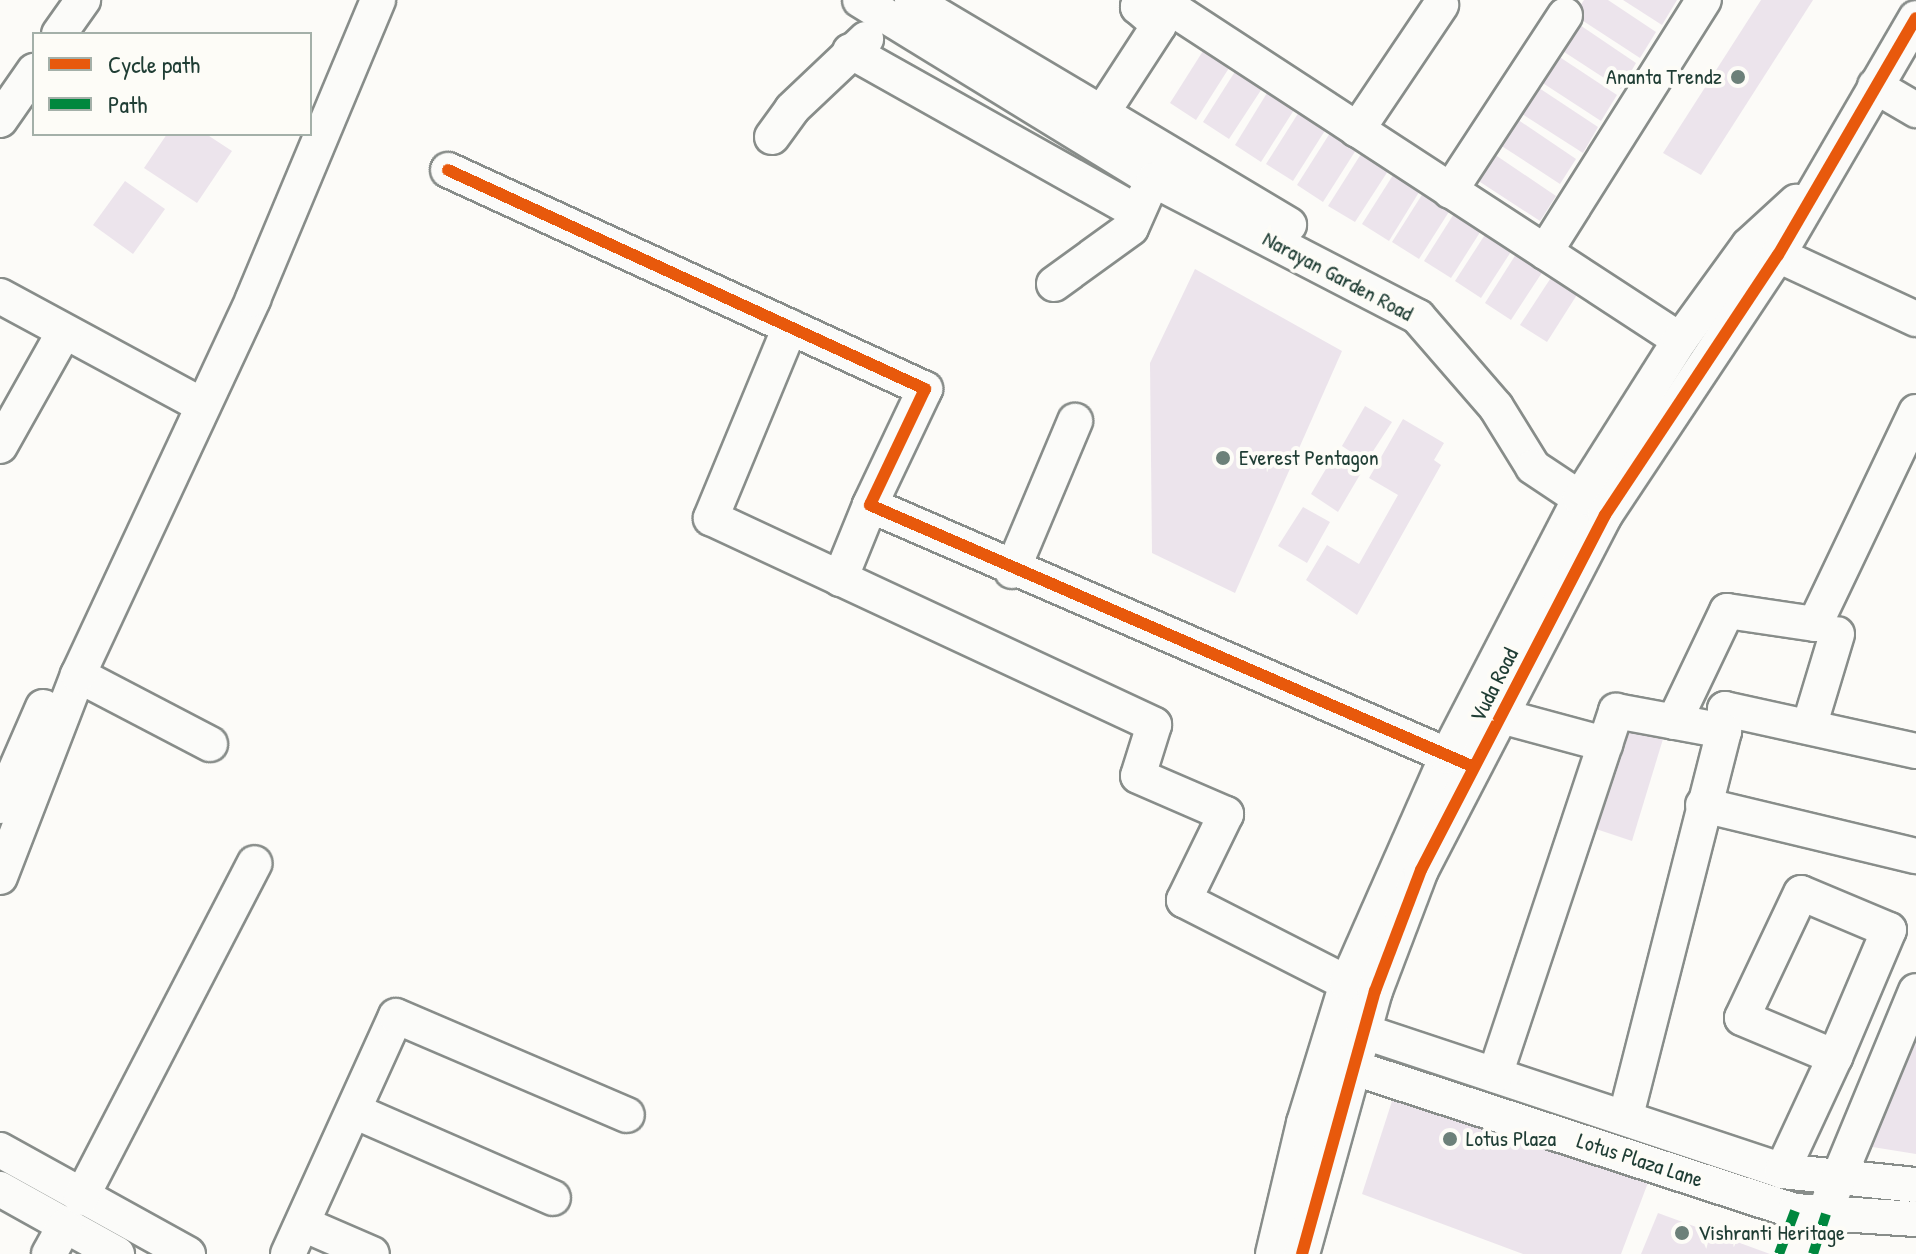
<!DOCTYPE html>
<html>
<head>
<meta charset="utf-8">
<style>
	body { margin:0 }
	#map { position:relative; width:1916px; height:1254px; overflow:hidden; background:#fcfbf8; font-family:"Patrick Hand",sans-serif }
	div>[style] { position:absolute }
	.building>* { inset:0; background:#ece4ec }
	.roads { filter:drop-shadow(2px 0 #888d8a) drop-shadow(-2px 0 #888d8a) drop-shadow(0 2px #888d8a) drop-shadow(0 -2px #888d8a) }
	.minor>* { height:34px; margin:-17px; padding:0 17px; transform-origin:17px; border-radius:17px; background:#fbfbf9 }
	.quiet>* { height:10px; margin-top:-5px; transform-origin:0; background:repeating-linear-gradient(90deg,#00873e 0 20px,transparent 0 30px) }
	.cycleway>* { height:12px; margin:-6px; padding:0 6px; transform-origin:6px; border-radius:6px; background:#e8590c }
	.dots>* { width:22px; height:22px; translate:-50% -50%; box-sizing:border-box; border:4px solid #fdfcf7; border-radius:50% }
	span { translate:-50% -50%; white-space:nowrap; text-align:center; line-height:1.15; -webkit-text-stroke:8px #fdfcf7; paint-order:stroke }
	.poi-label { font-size:22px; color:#1f3d34 }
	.right { translate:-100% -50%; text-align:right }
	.left { translate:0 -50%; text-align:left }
	.street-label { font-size:22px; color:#1f3d34 }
	.legend { position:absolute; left:32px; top:32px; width:280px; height:104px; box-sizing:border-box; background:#fdfcf7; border:2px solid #a4b0a9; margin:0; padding:10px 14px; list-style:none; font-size:24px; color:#1f3d34 }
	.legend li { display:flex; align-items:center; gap:16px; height:40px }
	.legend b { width:40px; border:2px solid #a4b0a9 }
</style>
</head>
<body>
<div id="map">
	<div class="building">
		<i style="clip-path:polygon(1584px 0,1608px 0,1656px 32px,1640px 58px,1574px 15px)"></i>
		<i style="clip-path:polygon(1623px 0,1677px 0,1662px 25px)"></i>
		<i style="clip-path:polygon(1761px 0,1813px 0,1701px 175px,1663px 153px)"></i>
		<i style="clip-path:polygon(1571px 19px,1636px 63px,1621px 89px,1555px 46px)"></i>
		<i style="clip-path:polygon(1203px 51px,1229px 68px,1196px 120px,1170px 103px)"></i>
		<i style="clip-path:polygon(1552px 52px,1617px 95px,1601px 121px,1535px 78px)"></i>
		<i style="clip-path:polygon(1236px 70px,1263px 87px,1229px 139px,1203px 122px)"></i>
		<i style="clip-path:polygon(1533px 84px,1598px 127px,1583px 153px,1516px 110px)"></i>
		<i style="clip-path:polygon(1267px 93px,1294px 110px,1261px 162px,1235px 145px)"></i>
		<i style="clip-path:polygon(1299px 112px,1326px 129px,1293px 181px,1266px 164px)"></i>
		<i style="clip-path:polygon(1511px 115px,1576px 159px,1560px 184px,1494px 141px)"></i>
		<i style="clip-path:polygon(1330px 133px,1356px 150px,1323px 202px,1297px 185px)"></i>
		<i style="clip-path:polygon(167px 134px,206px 134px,232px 151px,197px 203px,144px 168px)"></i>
		<i style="clip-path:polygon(1491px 152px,1556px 196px,1540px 221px,1474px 178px)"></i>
		<i style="clip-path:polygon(1361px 154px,1388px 171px,1355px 222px,1328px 206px)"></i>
		<i style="clip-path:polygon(1395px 172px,1421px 189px,1389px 241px,1362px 224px)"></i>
		<i style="clip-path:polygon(125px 181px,165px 209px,133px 254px,93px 225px)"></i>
		<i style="clip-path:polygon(1425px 190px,1452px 207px,1419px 259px,1392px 242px)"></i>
		<i style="clip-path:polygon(1457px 209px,1484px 226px,1451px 278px,1424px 261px)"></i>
		<i style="clip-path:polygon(1488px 230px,1514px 247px,1481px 298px,1455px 281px)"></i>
		<i style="clip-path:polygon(1518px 251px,1545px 268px,1511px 320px,1485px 303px)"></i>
		<i style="clip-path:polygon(1195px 269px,1342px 351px,1235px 593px,1152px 553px,1150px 363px)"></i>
		<i style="clip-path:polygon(1554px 273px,1580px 290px,1547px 342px,1520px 325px)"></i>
		<i style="clip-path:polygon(1365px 406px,1392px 422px,1366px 462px,1342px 446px)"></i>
		<i style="clip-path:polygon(1403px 419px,1444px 443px,1434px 460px,1441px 465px,1357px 615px,1306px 580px,1327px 545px,1359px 564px,1398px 495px,1369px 478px)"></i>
		<i style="clip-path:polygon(1333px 457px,1361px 473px,1338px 512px,1311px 494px)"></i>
		<i style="clip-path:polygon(1303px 507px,1330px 522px,1307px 563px,1278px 546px)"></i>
		<i style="clip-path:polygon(1623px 729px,1663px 739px,1632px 841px,1593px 828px)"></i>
		<i style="clip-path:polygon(1916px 1013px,1916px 1154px,1860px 1145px)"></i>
		<i style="clip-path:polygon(1393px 1098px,1649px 1180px,1621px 1254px,1523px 1254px,1362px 1194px)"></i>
		<i style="clip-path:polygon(1658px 1213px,1770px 1254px,1641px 1254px)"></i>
	</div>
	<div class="roads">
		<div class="minor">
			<i style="left:860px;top:0;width:345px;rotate:31.5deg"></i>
			<i style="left:1154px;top:180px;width:297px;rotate:27.4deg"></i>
			<i style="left:1418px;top:317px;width:119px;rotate:49.1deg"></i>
			<i style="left:1496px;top:407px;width:70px;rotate:58.3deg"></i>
			<i style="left:1533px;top:467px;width:79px;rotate:33.7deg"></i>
			<i style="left:912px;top:0;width:439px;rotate:30.8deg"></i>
			<i style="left:1159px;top:0;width:622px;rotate:33.13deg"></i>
			<i style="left:59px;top:34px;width:42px;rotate:-54.8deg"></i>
			<i style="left:850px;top:51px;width:329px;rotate:29.3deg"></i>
			<i style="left:1875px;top:86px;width:48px;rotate:30.3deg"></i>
			<i style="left:0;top:120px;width:60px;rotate:-55.2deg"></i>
			<i style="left:1357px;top:130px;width:151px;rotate:-56.1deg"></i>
			<i style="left:1084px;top:132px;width:23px;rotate:-45deg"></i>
			<i style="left:1100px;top:116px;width:108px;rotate:-57deg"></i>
			<i style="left:1159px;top:25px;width:28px;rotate:-139deg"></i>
			<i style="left:1138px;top:7px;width:9px;rotate:-54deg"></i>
			<i style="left:772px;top:137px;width:34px;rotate:-54deg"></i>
			<i style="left:792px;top:109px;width:102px;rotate:-43.4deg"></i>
			<i style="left:448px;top:170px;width:525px;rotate:24.66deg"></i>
			<i style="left:925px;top:389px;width:128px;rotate:115.4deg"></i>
			<i style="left:870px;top:505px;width:658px;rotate:23.45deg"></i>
			<i style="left:1450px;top:191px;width:210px;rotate:-56.8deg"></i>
			<i style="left:1545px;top:252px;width:298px;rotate:-57.8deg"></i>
			<i style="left:1778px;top:255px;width:152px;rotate:24.9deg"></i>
			<i style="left:1054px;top:284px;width:95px;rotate:-36deg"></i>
			<i style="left:1131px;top:228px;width:37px;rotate:-66deg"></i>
			<i style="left:0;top:296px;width:230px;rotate:28.4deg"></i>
			<i style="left:790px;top:327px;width:207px;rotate:112.5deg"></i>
			<i style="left:711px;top:518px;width:489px;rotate:25deg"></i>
			<i style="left:1154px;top:725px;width:53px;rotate:107.4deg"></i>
			<i style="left:1138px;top:776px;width:96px;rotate:23.4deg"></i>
			<i style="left:1226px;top:814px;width:96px;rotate:116deg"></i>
			<i style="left:1184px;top:900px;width:183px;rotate:27deg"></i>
			<i style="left:1347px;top:983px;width:23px;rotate:15deg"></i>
			<i style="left:0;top:446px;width:131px;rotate:-60.7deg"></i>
			<i style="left:1012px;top:571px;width:163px;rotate:-67.2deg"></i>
			<i style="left:840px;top:579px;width:80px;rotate:-67.9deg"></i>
			<i style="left:78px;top:675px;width:149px;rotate:27.6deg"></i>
			<i style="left:1501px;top:716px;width:108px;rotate:15.1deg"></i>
			<i style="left:1674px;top:722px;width:123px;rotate:-64.5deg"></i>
			<i style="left:1727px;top:611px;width:89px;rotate:8.4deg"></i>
			<i style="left:1815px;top:624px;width:235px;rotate:-64.5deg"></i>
			<i style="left:1809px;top:727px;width:97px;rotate:-73.2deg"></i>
			<i style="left:1724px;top:731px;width:22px;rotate:-87deg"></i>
			<i style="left:1725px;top:709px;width:196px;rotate:12.4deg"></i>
			<i style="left:1703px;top:805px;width:219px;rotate:13.5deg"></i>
			<i style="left:0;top:806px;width:108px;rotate:-66.5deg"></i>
			<i style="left:0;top:877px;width:217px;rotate:-68.9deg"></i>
			<i style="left:78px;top:675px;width:415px;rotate:-65deg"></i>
			<i style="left:253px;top:299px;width:324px;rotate:-67.3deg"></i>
			<i style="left:1347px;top:1026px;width:459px;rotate:18.4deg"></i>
			<i style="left:1782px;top:1171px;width:135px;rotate:6deg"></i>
			<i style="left:1336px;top:1062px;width:483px;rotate:18deg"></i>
			<i style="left:1795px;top:1211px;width:121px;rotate:3.8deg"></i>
			<i style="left:1495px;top:1075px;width:384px;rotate:-71.6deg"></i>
			<i style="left:1616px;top:711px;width:110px;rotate:10.5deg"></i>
			<i style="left:1724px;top:731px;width:399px;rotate:104.3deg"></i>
			<i style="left:354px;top:1111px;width:217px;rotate:23.6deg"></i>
			<i style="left:0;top:1150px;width:215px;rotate:29deg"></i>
			<i style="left:1782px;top:1171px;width:126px;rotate:-65.1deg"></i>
			<i style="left:1835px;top:1057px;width:138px;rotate:-67deg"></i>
			<i style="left:1889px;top:930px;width:95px;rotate:-157.2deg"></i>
			<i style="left:1801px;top:893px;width:138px;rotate:115.3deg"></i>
			<i style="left:1742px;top:1018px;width:101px;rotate:22.8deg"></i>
			<i style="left:0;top:1189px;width:134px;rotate:29.1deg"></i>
			<i style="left:81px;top:1198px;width:377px;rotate:-62.6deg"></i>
			<i style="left:1829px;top:1201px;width:227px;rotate:-67.5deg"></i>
			<i style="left:303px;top:1224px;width:75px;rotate:23.5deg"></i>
			<i style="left:49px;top:1254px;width:31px;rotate:-61deg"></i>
			<i style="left:288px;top:1254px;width:261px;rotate:-65.6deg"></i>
			<i style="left:396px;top:1016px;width:251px;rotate:23.2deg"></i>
			<i style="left:1273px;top:1254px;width:135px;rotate:-76.7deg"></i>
			<i style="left:1304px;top:1123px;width:146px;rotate:-72.9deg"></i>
			<i style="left:1347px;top:983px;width:248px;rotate:-66.2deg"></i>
			<i style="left:1447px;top:756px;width:290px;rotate:-62.7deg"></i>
			<i style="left:1580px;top:498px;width:187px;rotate:-57.7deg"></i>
			<i style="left:1680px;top:340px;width:117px;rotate:-54deg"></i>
			<i style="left:1749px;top:245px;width:64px;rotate:-42.5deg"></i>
			<i style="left:1302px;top:1254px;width:273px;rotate:-74.5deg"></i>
			<i style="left:1375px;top:991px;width:129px;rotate:-69.2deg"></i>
			<i style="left:1421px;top:870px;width:400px;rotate:-62.6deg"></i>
			<i style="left:1605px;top:515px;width:312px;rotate:-56.4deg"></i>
			<i style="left:1778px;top:255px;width:274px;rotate:-59.8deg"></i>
		</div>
	</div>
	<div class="quiet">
		<i style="left:1779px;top:1254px;width:46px;rotate:-69.6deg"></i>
		<i style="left:1813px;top:1254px;width:42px;rotate:-72deg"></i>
	</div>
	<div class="cycleway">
		<i style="left:448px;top:170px;width:525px;rotate:24.66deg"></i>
		<i style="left:925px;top:389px;width:128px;rotate:115.4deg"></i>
		<i style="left:870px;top:505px;width:658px;rotate:23.45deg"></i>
		<i style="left:1302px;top:1254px;width:273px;rotate:-74.5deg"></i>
		<i style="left:1375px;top:991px;width:129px;rotate:-69.2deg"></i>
		<i style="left:1421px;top:870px;width:400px;rotate:-62.6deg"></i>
		<i style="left:1605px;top:515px;width:312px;rotate:-56.4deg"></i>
		<i style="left:1778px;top:255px;width:274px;rotate:-59.8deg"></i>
	</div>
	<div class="dots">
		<i style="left:1738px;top:77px;background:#6c8079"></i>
		<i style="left:1223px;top:458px;background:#6c8079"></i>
		<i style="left:1450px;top:1139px;background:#6c8079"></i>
		<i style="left:1682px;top:1233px;background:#6c8079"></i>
	</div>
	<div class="poi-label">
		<span class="right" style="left:1722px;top:77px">Ananta Trendz</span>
		<span class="left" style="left:1239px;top:458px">Everest Pentagon</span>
		<span class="left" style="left:1466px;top:1139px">Lotus Plaza</span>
		<span class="left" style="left:1698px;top:1233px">Vishranti Heritage</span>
	</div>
	<div class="street-label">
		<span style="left:1338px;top:276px;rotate:28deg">Narayan Garden Road</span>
		<span style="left:1494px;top:685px;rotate:-63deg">Vuda Road</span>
		<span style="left:1640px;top:1160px;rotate:18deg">Lotus Plaza Lane</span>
	</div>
	<ul class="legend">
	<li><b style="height:10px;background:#e8590c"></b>Cycle path</li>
	<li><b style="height:10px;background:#00873e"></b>Path</li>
	</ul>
</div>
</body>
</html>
